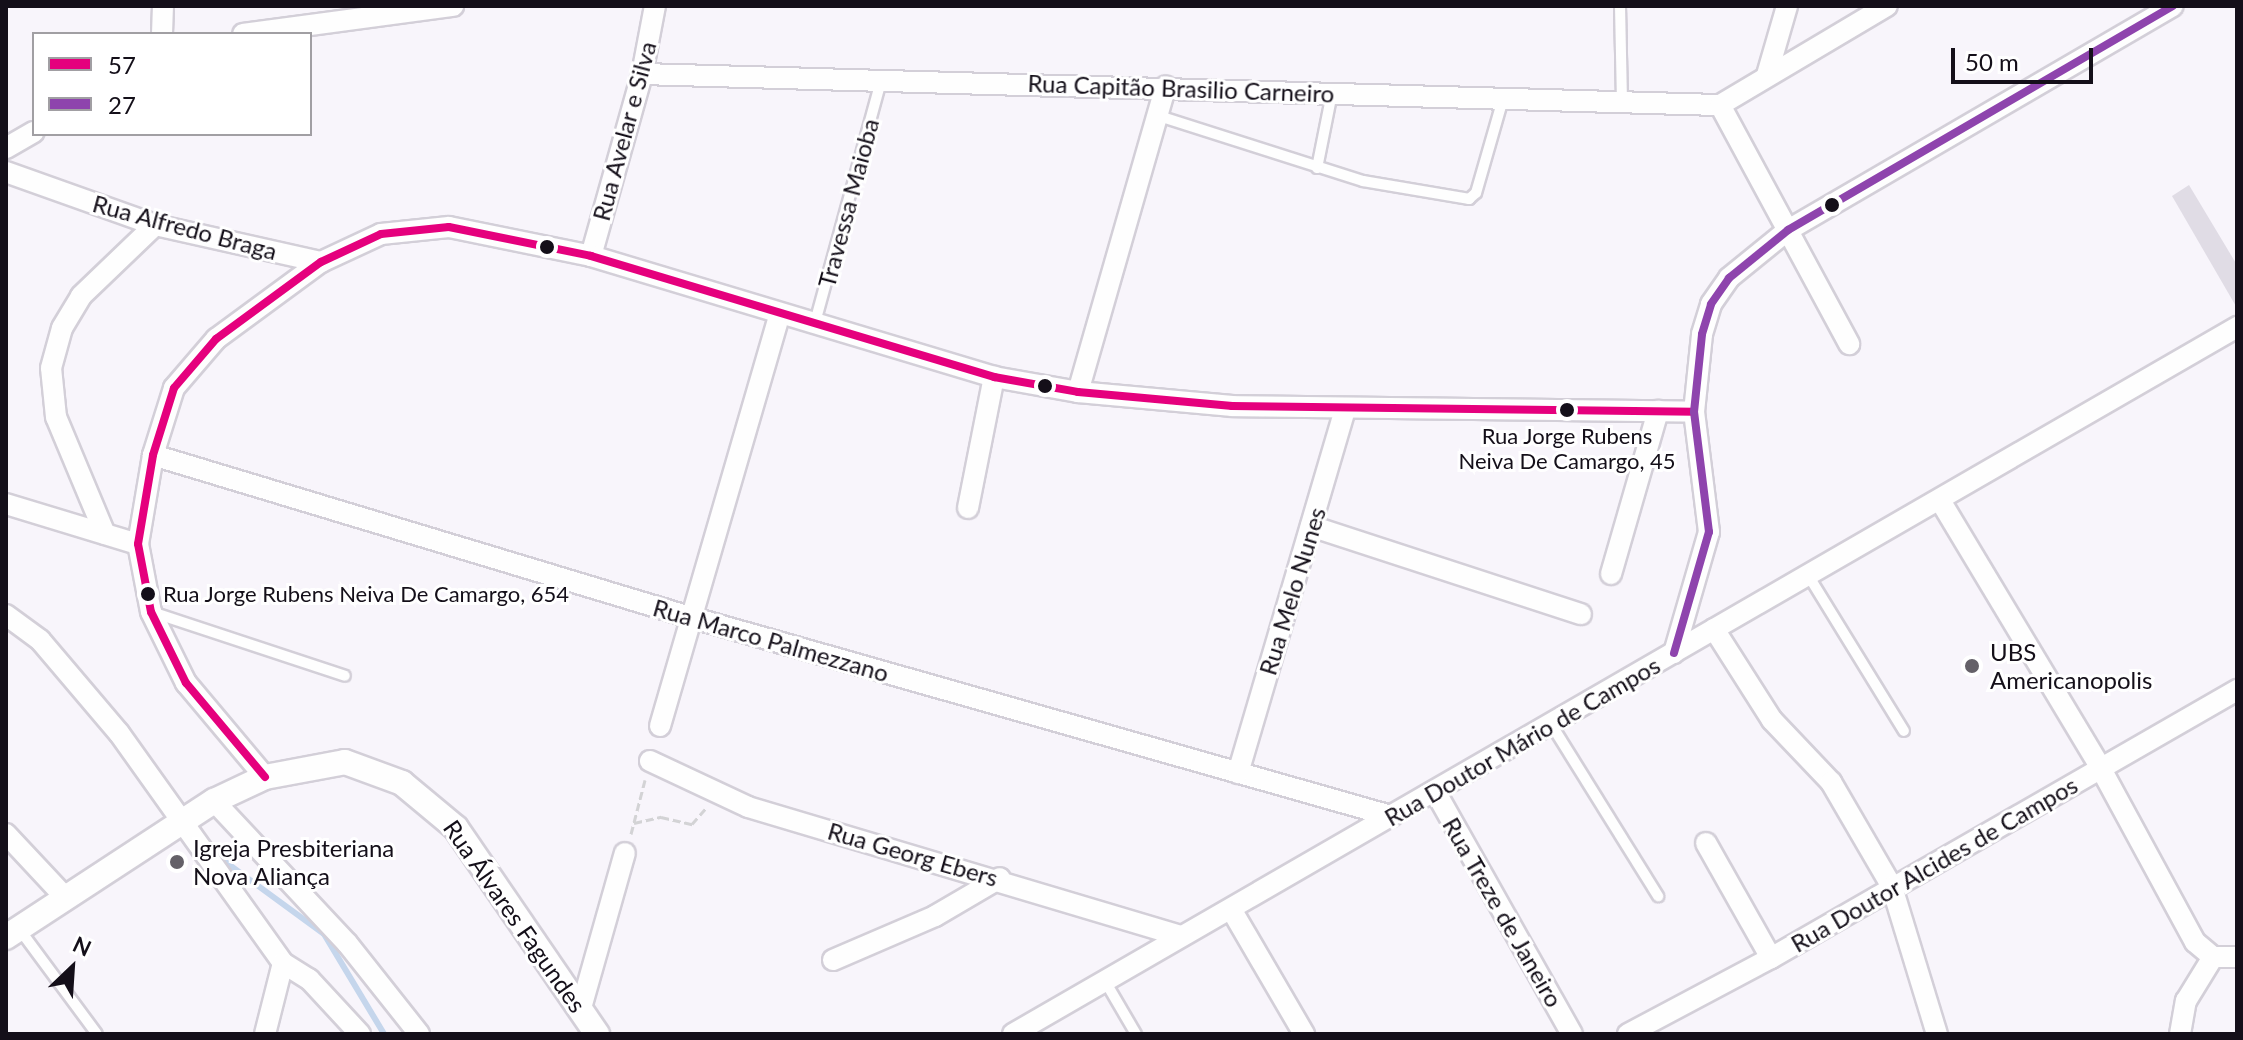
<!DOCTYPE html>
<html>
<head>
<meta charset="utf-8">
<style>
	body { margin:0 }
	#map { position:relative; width:2243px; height:1040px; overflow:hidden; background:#f8f5fb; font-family:Lato,sans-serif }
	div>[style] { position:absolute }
	.stream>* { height:6px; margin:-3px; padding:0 3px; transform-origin:3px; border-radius:3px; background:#c5d6ec }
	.building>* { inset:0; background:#e0dce5 }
	.path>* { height:3px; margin-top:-1.5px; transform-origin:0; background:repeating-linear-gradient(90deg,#d3d3d5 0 8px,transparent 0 12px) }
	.roads { filter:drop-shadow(2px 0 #d3cfd8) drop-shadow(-2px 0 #d3cfd8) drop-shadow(0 2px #d3cfd8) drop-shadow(0 -2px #d3cfd8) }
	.service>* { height:10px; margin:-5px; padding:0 5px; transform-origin:5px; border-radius:5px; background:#fefefe }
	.minor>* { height:20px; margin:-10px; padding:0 10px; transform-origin:10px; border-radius:10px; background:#fefefe }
	.tertiary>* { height:24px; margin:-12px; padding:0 12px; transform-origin:12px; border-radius:12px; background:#fefefe }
	.bus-1>* { height:8px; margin:-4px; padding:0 4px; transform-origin:4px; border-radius:4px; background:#e5007d }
	.bus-2>* { height:8px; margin:-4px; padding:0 4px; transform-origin:4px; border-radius:4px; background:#8e44ad }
	.dots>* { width:22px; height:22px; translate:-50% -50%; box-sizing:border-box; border:4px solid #fff; border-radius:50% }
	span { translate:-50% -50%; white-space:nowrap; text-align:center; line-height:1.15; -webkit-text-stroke:6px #fff; paint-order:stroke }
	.bus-label { font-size:22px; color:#140f19 }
	.left { translate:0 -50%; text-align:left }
	.street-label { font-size:24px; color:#140f19 }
	.poi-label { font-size:24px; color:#140f19 }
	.frame { position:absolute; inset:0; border:8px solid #140f19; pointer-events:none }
	.legend { position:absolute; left:32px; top:32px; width:280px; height:104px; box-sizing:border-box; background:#fff; border:2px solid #a19fa3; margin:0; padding:10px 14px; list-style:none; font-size:24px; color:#140f19 }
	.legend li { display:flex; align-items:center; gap:16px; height:40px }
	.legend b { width:40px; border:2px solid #a19fa3 }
	.north { position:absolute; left:32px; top:928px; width:80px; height:80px; -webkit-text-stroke:6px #fff; paint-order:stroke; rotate:25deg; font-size:22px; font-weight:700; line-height:32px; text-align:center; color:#140f19 }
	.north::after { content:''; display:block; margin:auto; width:28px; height:36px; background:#140f19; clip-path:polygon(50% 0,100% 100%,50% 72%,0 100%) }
	.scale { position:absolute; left:1951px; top:48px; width:142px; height:36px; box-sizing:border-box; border:4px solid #140f19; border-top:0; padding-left:10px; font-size:24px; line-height:28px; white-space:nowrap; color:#140f19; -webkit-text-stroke:6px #fff; paint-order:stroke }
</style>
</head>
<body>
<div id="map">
	<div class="stream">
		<i style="left:220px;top:858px;width:129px;rotate:36.2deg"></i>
		<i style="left:324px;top:934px;width:117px;rotate:59deg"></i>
	</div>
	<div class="building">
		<i style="clip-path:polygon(2189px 185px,2237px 265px,2237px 308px,2172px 196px)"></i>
	</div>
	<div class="path">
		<i style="left:634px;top:823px;width:28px;rotate:-13deg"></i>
		<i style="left:661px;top:817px;width:32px;rotate:13deg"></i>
		<i style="left:692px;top:824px;width:21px;rotate:-49deg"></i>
		<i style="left:631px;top:834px;width:56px;rotate:-75.5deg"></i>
	</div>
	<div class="roads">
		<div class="service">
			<i style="left:1620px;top:6px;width:94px;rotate:88.8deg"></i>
			<i style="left:1159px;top:116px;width:214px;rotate:17.7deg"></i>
			<i style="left:1363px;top:181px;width:108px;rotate:9.6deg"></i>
			<i style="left:1469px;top:199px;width:9px;rotate:-41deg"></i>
			<i style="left:1476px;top:193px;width:98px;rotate:-74deg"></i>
			<i style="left:1317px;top:168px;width:76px;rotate:-78.7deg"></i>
			<i style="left:814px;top:326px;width:254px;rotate:-74.7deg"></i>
			<i style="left:1808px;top:575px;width:183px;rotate:58.4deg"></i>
			<i style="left:152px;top:612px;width:203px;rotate:18.3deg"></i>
			<i style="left:1551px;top:724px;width:203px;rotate:58.1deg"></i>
			<i style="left:20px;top:930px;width:129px;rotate:53.5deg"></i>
			<i style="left:1105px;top:981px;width:61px;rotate:59.7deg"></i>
		</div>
		<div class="minor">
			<i style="left:162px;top:34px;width:28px;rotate:-88deg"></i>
			<i style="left:243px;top:34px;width:212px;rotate:-7.6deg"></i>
			<i style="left:642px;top:74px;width:1078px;rotate:1.65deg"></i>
			<i style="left:1767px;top:75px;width:72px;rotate:-73.8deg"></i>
			<i style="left:1720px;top:105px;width:272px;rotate:61.6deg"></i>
			<i style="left:1720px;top:105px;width:194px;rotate:-30.7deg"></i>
			<i style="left:6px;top:148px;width:32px;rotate:-30deg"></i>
			<i style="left:6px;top:172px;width:158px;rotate:19.6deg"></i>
			<i style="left:155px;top:225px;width:170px;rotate:12.6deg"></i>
			<i style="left:591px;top:256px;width:189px;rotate:-74.3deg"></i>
			<i style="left:642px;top:74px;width:69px;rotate:-79.2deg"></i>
			<i style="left:1078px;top:392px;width:318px;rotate:-74deg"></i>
			<i style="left:153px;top:455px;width:561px;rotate:16.79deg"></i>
			<i style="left:690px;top:617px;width:729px;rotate:15.85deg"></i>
			<i style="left:1941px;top:502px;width:309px;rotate:59deg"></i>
			<i style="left:2100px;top:767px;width:199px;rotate:61.5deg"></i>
			<i style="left:2195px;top:942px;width:23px;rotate:40deg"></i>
			<i style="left:2213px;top:957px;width:24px"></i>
			<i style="left:6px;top:504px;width:138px;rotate:16.9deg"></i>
			<i style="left:968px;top:508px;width:134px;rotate:-78.8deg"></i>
			<i style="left:1311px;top:526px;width:284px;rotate:18.1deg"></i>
			<i style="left:105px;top:534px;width:127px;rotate:-112.7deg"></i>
			<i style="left:56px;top:417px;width:49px;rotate:-95.8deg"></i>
			<i style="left:51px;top:368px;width:41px;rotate:-74.6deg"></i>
			<i style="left:62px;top:328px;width:37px;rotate:-59deg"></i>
			<i style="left:81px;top:296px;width:103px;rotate:-43.8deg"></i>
			<i style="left:1611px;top:574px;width:170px;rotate:-73.9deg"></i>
			<i style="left:6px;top:615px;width:42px;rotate:36.3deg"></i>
			<i style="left:40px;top:640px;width:122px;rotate:49.7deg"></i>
			<i style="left:119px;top:733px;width:282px;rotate:54.5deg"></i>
			<i style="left:1714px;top:629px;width:108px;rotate:57.5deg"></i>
			<i style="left:1772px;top:720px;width:86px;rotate:46.4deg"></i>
			<i style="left:1831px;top:782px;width:121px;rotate:59.8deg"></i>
			<i style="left:1892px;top:887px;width:154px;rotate:73deg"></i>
			<i style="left:1674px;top:653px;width:126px;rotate:-73.9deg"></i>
			<i style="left:1709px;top:532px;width:121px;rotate:-97.1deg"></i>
			<i style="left:1694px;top:412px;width:78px;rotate:-84.1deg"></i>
			<i style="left:1702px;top:334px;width:31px;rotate:-73deg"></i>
			<i style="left:1711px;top:304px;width:32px;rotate:-55deg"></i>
			<i style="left:1729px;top:278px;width:76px;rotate:-39.1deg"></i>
			<i style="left:1788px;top:230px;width:445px;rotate:-30.2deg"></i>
			<i style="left:660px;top:726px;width:427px;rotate:-73.8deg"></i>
			<i style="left:650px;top:761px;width:108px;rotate:25.1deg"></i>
			<i style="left:748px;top:807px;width:451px;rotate:16.6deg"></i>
			<i style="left:1238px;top:773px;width:379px;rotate:-73.6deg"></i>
			<i style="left:265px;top:777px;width:123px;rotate:-130deg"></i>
			<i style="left:186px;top:683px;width:79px;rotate:-116.2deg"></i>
			<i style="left:151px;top:612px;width:69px;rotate:-100.8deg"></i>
			<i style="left:138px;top:544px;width:90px;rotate:-80.4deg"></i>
			<i style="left:153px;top:455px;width:70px;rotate:-72.6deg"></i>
			<i style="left:174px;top:388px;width:65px;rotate:-49.4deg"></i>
			<i style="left:216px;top:339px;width:130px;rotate:-36.3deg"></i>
			<i style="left:321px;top:262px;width:66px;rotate:-25deg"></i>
			<i style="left:381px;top:234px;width:68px;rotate:-5.9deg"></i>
			<i style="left:449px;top:227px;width:145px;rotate:11.5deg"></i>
			<i style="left:591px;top:256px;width:421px;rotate:16.7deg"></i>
			<i style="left:994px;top:377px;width:85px;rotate:10.1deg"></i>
			<i style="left:1078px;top:392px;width:155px;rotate:5.2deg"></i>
			<i style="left:1232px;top:406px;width:462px;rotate:0.7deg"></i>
			<i style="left:1435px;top:791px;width:279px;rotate:60.6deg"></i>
			<i style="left:214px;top:801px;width:195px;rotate:46.9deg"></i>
			<i style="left:347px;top:943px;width:116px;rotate:51.6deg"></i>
			<i style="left:6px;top:834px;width:85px;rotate:46.9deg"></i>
			<i style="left:1706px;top:843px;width:132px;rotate:60.5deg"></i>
			<i style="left:1231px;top:909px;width:145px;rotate:59.7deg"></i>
			<i style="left:833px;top:960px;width:111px;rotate:-23.3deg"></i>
			<i style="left:935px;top:916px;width:75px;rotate:-30.3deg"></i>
			<i style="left:283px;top:963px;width:31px;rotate:32deg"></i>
			<i style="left:309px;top:979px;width:75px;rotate:47.2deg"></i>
			<i style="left:581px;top:1008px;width:161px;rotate:-74.2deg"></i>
			<i style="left:265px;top:1034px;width:73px;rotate:-75.8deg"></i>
			<i style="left:1013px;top:1034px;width:1414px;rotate:-30.01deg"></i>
			<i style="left:1628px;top:1034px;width:162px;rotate:-28deg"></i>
			<i style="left:1771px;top:958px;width:538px;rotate:-29.9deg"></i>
			<i style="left:2180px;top:1034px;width:34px;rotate:-80deg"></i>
			<i style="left:2186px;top:1001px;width:52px;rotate:-58.5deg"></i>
		</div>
		<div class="tertiary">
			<i style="left:6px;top:937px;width:249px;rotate:-33.2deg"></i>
			<i style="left:214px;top:801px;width:56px;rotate:-25.2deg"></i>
			<i style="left:265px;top:777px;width:81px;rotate:-10.6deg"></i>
			<i style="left:345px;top:762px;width:61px;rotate:20.2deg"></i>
			<i style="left:402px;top:783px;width:70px;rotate:39.8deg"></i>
			<i style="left:456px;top:828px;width:250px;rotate:55.6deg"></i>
		</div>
	</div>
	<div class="bus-1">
		<i style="left:265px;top:777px;width:123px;rotate:-130deg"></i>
		<i style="left:186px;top:683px;width:79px;rotate:-116.2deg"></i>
		<i style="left:151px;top:612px;width:69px;rotate:-100.8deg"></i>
		<i style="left:138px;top:544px;width:90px;rotate:-80.4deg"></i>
		<i style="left:153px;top:455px;width:70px;rotate:-72.6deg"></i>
		<i style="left:174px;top:388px;width:65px;rotate:-49.4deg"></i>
		<i style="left:216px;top:339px;width:130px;rotate:-36.3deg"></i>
		<i style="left:321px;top:262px;width:66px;rotate:-25deg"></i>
		<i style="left:381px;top:234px;width:68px;rotate:-5.9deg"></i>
		<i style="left:449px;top:227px;width:145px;rotate:11.5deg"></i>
		<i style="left:591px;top:256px;width:421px;rotate:16.7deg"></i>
		<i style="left:994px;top:377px;width:85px;rotate:10.1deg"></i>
		<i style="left:1078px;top:392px;width:155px;rotate:5.2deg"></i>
		<i style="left:1232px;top:406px;width:462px;rotate:0.7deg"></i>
	</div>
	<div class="bus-2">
		<i style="left:1674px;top:653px;width:126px;rotate:-73.9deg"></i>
		<i style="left:1709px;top:532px;width:121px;rotate:-97.1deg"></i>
		<i style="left:1694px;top:412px;width:78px;rotate:-84.1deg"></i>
		<i style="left:1702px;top:334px;width:31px;rotate:-73deg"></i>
		<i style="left:1711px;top:304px;width:32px;rotate:-55deg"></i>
		<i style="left:1729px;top:278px;width:76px;rotate:-39.1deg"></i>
		<i style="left:1788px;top:230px;width:445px;rotate:-30.2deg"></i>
	</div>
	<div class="dots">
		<i style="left:1832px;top:205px;background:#140f19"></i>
		<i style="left:547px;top:247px;background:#140f19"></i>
		<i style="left:1045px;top:386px;background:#140f19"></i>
		<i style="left:1567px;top:410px;background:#140f19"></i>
		<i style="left:148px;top:594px;background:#140f19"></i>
		<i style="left:1972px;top:666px;background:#646068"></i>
		<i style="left:177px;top:862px;background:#646068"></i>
	</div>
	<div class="bus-label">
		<span style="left:1567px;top:448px">Rua Jorge Rubens<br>Neiva De Camargo, 45</span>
		<span class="left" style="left:163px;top:594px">Rua Jorge Rubens Neiva De Camargo, 654</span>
	</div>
	<div class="street-label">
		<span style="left:1181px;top:88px;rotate:2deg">Rua Capitão Brasilio Carneiro</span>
		<span style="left:624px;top:131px;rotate:-75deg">Rua Avelar e Silva</span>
		<span style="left:848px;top:203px;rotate:-75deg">Travessa Maioba</span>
		<span style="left:185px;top:227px;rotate:15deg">Rua Alfredo Braga</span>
		<span style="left:1292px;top:591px;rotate:-73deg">Rua Melo Nunes</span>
		<span style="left:771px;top:640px;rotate:16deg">Rua Marco Palmezzano</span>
		<span style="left:1522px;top:741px;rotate:-30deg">Rua Doutor Mário de Campos</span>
		<span style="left:913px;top:854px;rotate:16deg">Rua Georg Ebers</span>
		<span style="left:1934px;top:864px;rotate:-30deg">Rua Doutor Alcides de Campos</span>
		<span style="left:1503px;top:912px;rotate:60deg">Rua Treze de Janeiro</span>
		<span style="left:515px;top:916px;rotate:55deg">Rua Álvares Fagundes</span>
	</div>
	<div class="poi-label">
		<span class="left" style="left:1990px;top:666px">UBS<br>Americanopolis</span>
		<span class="left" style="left:193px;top:862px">Igreja Presbiteriana<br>Nova Aliança</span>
	</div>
	<div class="frame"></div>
	<ul class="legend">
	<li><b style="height:10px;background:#e5007d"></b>57</li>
	<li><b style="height:10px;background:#8e44ad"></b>27</li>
	</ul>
	<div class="north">N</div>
	<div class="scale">50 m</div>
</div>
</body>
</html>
